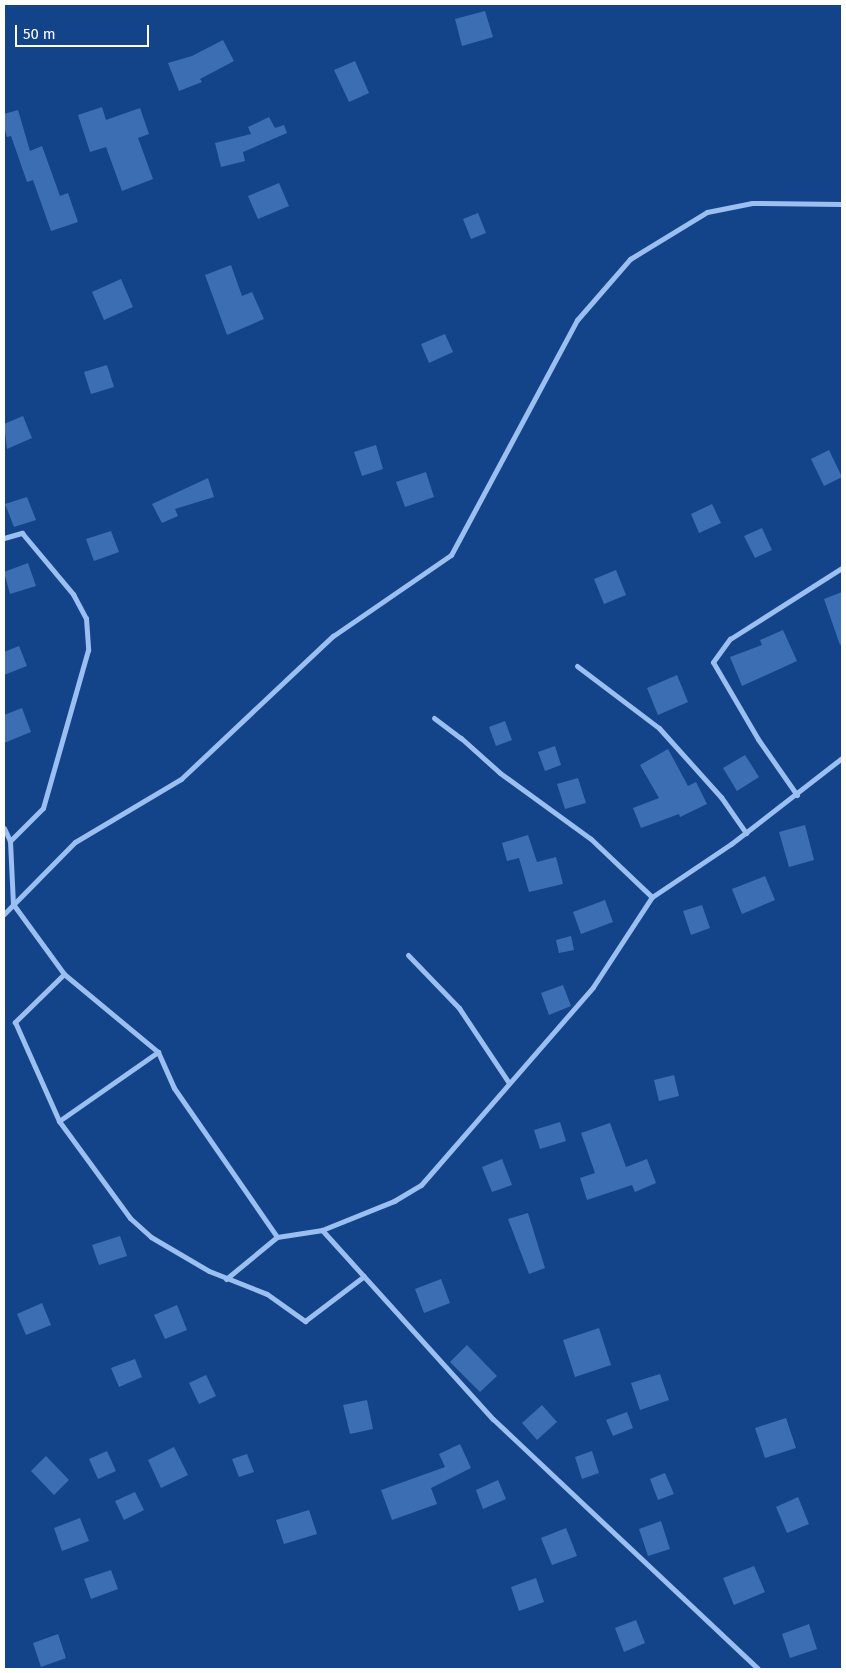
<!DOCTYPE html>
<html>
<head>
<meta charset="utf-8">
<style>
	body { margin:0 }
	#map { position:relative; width:846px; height:1673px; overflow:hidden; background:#134489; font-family:"Fira Sans",sans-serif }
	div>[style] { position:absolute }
	.building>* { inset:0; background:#3c6eb3 }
	.street>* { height:5px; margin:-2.5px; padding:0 2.5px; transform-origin:2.5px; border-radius:2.5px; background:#9abff0 }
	span { translate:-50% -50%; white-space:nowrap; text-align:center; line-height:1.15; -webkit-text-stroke:4px #134489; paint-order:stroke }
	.frame { position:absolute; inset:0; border:5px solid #fff; pointer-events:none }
	.scale { position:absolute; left:15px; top:25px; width:134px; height:22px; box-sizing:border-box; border:2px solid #fff; border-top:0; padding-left:6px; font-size:15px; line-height:18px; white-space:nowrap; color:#fff; -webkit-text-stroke:4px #134489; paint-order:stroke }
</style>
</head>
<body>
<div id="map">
	<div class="building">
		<i style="clip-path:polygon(485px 11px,493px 37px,462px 46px,455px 19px)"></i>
		<i style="clip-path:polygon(223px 40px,234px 61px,200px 79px,202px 82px,179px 91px,168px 63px,192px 56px)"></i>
		<i style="clip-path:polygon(355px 61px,369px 93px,349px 102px,334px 70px)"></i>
		<i style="clip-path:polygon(102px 107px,106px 120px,140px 108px,149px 134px,138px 138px,153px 179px,122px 191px,106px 147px,90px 152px,78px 115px)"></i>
		<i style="clip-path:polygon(18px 110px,30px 151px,42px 146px,60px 196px,68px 193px,78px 222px,51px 231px,33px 180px,27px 182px,11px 136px,7px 137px,4px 127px,4px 114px)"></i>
		<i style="clip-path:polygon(269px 117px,275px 128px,284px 125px,287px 133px,243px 152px,245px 161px,221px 167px,215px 143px,251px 134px,248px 127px)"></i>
		<i style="clip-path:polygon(279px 183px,289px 206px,258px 219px,248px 196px)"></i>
		<i style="clip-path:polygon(478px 213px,486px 233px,471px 239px,463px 219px)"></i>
		<i style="clip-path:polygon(231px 265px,242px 296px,252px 292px,264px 319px,227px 335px,205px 275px)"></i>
		<i style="clip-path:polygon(121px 279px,133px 307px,104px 320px,92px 292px)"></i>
		<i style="clip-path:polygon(445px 334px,453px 352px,429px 363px,421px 344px)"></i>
		<i style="clip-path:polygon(107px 365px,114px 387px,91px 394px,84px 372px)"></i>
		<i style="clip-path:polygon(23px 416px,32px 438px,7px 449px,4px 424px)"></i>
		<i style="clip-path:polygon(376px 445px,383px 469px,362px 476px,354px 452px)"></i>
		<i style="clip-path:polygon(829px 450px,842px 477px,824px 486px,811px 459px)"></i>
		<i style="clip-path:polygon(426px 472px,434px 497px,405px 507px,396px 482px)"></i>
		<i style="clip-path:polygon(208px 478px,214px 497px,175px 509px,178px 516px,162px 523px,152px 504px)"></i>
		<i style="clip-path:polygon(27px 497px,36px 520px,14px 527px,5px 504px)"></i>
		<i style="clip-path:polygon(712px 504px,721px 523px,699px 533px,691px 514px)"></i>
		<i style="clip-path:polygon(762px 528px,772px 550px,755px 558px,744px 536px)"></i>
		<i style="clip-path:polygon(111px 531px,119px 552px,94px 561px,86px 539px)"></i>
		<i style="clip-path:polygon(28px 563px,36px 586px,10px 594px,4px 572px)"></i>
		<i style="clip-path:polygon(616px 570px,626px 595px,604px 604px,594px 579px)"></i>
		<i style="clip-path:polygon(842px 592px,842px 644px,840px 645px,824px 599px)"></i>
		<i style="clip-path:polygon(783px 630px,797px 661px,742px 686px,730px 657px,762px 645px,760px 640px)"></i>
		<i style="clip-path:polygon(19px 646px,27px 666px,4px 675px,4px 652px)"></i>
		<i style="clip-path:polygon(677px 675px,688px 702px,658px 715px,647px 688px)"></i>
		<i style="clip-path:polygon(22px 708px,31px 732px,4px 743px,4px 715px)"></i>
		<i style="clip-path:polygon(505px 721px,512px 740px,496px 746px,489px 727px)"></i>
		<i style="clip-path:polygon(555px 746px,561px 765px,545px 771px,538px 752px)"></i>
		<i style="clip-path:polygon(668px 749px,688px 786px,696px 782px,707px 804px,680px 817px,679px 814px,641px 828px,633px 808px,659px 798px,640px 765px)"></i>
		<i style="clip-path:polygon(745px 755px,759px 777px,737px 791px,723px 768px)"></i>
		<i style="clip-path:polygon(578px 778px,586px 803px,565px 809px,557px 784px)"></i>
		<i style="clip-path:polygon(805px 825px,814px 860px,789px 867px,779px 832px)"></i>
		<i style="clip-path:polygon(528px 835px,537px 862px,556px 857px,563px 884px,529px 892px,519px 858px,507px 861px,502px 843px)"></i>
		<i style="clip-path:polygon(765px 876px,775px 900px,742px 914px,732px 889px)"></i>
		<i style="clip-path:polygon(605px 900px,613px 922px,581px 934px,573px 912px)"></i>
		<i style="clip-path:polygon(702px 905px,710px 928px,691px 935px,683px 911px)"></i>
		<i style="clip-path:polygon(571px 936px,574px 950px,559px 953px,556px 940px)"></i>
		<i style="clip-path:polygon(563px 985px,571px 1006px,549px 1015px,541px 993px)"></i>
		<i style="clip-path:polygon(674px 1075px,679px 1096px,659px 1101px,654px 1080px)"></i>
		<i style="clip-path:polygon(560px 1122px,566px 1141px,540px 1149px,534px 1130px)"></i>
		<i style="clip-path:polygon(610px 1123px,626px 1167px,647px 1159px,656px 1183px,635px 1192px,632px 1185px,587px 1200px,580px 1178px,595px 1173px,581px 1133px)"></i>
		<i style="clip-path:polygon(502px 1159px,512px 1185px,492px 1192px,482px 1167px)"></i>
		<i style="clip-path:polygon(528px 1213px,545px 1268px,529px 1274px,508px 1219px)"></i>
		<i style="clip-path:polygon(120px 1236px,127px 1256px,99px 1265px,92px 1245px)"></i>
		<i style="clip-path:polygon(441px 1279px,450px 1303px,424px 1313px,415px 1289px)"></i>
		<i style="clip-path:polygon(42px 1303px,51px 1325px,26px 1335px,17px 1314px)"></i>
		<i style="clip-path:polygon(177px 1305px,187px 1330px,165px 1339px,154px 1315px)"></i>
		<i style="clip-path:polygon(599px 1328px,611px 1365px,575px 1377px,563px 1340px)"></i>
		<i style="clip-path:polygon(467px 1345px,497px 1376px,480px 1392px,450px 1362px)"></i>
		<i style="clip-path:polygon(135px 1359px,142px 1377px,119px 1387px,111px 1368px)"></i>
		<i style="clip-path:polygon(660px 1374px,669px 1400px,640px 1410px,631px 1383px)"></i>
		<i style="clip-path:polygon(206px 1375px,216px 1396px,199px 1404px,189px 1383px)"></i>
		<i style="clip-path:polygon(367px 1400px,373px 1429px,350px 1434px,343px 1405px)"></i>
		<i style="clip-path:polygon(542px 1405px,557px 1422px,537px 1440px,522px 1423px)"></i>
		<i style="clip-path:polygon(627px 1412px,633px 1428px,613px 1436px,606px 1420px)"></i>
		<i style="clip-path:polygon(786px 1418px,796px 1448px,765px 1458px,755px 1428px)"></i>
		<i style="clip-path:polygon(460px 1444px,471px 1468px,431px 1488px,437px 1504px,392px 1520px,381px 1490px,445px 1467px,439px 1454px)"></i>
		<i style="clip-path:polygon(174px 1447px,188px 1475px,161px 1488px,148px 1460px)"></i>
		<i style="clip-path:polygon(107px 1451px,116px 1471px,98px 1479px,89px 1459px)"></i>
		<i style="clip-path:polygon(592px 1451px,599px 1473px,582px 1479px,575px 1457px)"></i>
		<i style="clip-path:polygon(247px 1454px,254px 1472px,239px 1477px,232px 1459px)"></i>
		<i style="clip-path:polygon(46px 1456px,69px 1480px,54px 1495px,31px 1471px)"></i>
		<i style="clip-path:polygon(665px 1473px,674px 1494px,658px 1500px,650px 1479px)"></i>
		<i style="clip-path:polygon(498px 1480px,506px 1499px,483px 1509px,476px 1490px)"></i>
		<i style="clip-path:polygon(135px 1492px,144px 1510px,124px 1520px,115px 1501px)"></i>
		<i style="clip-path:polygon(798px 1497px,809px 1524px,787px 1533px,776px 1507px)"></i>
		<i style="clip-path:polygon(309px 1510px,317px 1534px,284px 1544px,276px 1520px)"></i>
		<i style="clip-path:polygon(80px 1518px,89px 1541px,62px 1551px,54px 1528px)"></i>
		<i style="clip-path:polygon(661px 1521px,670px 1549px,648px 1556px,639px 1529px)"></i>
		<i style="clip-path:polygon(566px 1528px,577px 1556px,552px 1565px,541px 1538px)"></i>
		<i style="clip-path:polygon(754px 1566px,765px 1592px,734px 1605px,723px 1578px)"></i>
		<i style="clip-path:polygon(111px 1570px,118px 1589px,91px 1599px,84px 1579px)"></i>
		<i style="clip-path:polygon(536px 1578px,544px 1602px,519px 1611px,511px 1587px)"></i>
		<i style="clip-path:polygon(636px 1620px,645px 1643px,624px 1652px,615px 1628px)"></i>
		<i style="clip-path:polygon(809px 1624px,817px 1649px,790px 1658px,782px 1634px)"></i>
		<i style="clip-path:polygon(58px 1634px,66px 1658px,41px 1667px,33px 1643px)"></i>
	</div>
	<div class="street">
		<i style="left:4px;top:538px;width:19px;rotate:-16deg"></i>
		<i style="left:22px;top:533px;width:80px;rotate:50.1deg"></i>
		<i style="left:73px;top:594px;width:27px;rotate:62deg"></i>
		<i style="left:86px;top:618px;width:32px;rotate:86deg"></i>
		<i style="left:88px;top:650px;width:164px;rotate:105.9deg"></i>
		<i style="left:43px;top:808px;width:47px;rotate:135deg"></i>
		<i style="left:577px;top:666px;width:103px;rotate:37.1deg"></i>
		<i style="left:659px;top:728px;width:93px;rotate:48.1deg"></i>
		<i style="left:721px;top:797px;width:44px;rotate:55.2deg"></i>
		<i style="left:434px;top:718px;width:34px;rotate:37deg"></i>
		<i style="left:461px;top:738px;width:52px;rotate:41.9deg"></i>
		<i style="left:500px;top:773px;width:112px;rotate:36deg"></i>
		<i style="left:591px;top:839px;width:84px;rotate:43.6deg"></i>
		<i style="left:797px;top:795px;width:68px;rotate:-124.9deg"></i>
		<i style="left:758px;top:739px;width:89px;rotate:-120.3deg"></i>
		<i style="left:713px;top:662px;width:29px;rotate:-54deg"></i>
		<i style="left:730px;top:639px;width:133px;rotate:-32.4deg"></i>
		<i style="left:4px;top:828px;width:14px;rotate:65deg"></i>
		<i style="left:10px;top:841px;width:63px;rotate:87.3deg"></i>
		<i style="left:13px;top:904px;width:87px;rotate:53.9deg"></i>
		<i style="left:64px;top:974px;width:122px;rotate:39.7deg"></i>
		<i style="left:158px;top:1052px;width:39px;rotate:66deg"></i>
		<i style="left:174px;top:1088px;width:181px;rotate:55.3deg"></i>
		<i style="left:277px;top:1237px;width:46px;rotate:-8.8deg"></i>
		<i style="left:322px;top:1230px;width:255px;rotate:47.9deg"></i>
		<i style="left:493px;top:1419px;width:364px;rotate:43.3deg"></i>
		<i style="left:4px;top:914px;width:101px;rotate:-45.4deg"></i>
		<i style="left:75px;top:842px;width:123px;rotate:-30.7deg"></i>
		<i style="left:181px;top:779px;width:209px;rotate:-43.3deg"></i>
		<i style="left:333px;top:636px;width:143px;rotate:-34.5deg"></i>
		<i style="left:451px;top:555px;width:267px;rotate:-61.8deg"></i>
		<i style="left:577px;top:320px;width:81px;rotate:-49deg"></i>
		<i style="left:630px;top:259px;width:90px;rotate:-31.4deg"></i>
		<i style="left:707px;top:212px;width:46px;rotate:-11.3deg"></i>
		<i style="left:752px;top:203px;width:90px;rotate:0.6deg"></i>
		<i style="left:408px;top:955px;width:74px;rotate:46.1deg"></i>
		<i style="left:459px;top:1008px;width:90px;rotate:56.3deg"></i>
		<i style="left:64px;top:974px;width:69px;rotate:135.6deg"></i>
		<i style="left:15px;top:1022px;width:108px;rotate:66deg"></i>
		<i style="left:59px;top:1121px;width:120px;rotate:53.8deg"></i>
		<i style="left:130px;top:1218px;width:28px;rotate:42deg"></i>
		<i style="left:151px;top:1237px;width:67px;rotate:30.4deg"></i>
		<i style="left:209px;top:1271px;width:62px;rotate:21.6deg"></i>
		<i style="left:267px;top:1294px;width:47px;rotate:35.4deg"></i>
		<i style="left:305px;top:1321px;width:74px;rotate:-37.3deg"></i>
		<i style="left:59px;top:1121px;width:121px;rotate:-34.9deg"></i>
		<i style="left:322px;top:1230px;width:78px;rotate:-21.9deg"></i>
		<i style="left:394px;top:1201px;width:31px;rotate:-31deg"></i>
		<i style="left:421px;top:1185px;width:262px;rotate:-49deg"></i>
		<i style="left:593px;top:987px;width:108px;rotate:-56.8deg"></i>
		<i style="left:652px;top:897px;width:95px;rotate:-33.9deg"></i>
		<i style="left:731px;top:844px;width:140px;rotate:-37.8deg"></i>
		<i style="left:226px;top:1279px;width:66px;rotate:-39.5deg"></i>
	</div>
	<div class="frame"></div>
	<div class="scale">50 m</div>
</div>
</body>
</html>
